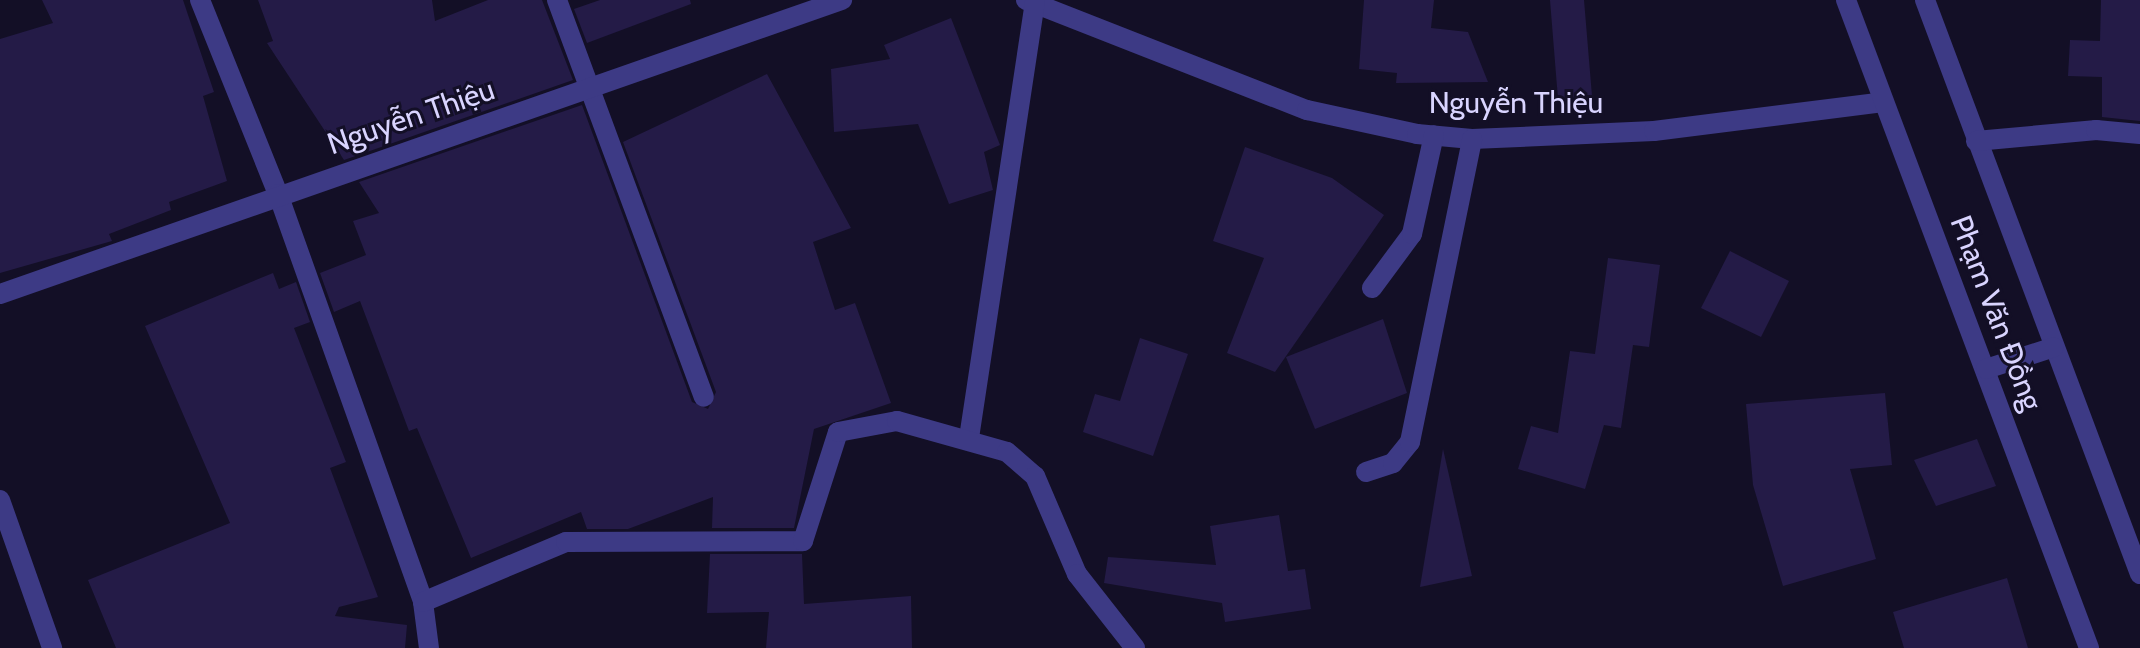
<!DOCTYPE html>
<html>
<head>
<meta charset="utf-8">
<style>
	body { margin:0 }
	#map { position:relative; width:2140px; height:648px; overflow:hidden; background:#130f26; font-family:Cabin,sans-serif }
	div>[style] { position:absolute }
	.building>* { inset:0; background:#241b47 }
	.minor>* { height:20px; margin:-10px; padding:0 10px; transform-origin:10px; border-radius:10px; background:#3d3a85 }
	span { translate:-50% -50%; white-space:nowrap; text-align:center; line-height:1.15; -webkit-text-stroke:6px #130f26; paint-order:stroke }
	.street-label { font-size:30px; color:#d9d4ff }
</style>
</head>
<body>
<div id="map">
	<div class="building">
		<i style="clip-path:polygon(42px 0,183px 0,214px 92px,203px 96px,227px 181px,169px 202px,171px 210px,109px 234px,112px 241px,0 273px,0 39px,53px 23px)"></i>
		<i style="clip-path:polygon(258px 0,432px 0,435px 21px,488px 0,542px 0,573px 80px,344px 160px,267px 43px,273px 41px)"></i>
		<i style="clip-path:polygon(600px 0,690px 0,691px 4px,587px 43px,574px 9px)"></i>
		<i style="clip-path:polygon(1364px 0,1434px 0,1431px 28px,1468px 32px,1488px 82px,1396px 83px,1397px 73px,1359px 69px)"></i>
		<i style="clip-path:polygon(1550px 0,1584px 0,1592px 96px,1558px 99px)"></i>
		<i style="clip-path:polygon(2101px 0,2140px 0,2140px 121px,2102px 117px,2102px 77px,2068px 76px,2070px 40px,2100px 41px)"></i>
		<i style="clip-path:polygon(951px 18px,1000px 145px,984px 152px,993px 190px,949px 204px,918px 124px,834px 132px,831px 69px,890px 59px,884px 45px)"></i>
		<i style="clip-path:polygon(767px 74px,851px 228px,813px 242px,835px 310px,855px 303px,891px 403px,814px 429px,794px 528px,712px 528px,713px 497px,628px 529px,587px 529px,581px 512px,471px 558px,417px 428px,409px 431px,360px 301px,334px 312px,320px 273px,366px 255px,353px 221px,379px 213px,359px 182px,582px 105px,692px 402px,708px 409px,716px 392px,623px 142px)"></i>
		<i style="clip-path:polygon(1245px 147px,1332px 178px,1384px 215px,1275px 372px,1227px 353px,1264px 258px,1213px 241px)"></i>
		<i style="clip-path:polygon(1730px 251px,1789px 281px,1761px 337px,1701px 308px)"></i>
		<i style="clip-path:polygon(1608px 258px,1660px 265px,1649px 347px,1633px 345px,1621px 428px,1604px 425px,1585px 489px,1518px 469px,1531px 426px,1558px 433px,1570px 351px,1595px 354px)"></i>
		<i style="clip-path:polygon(273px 273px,279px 289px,296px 282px,310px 322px,294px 328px,346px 462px,330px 468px,378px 597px,339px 607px,335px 616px,407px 625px,405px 648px,116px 648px,88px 580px,230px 523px,145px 326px)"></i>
		<i style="clip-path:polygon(1383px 319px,1407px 393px,1315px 429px,1286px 357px)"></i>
		<i style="clip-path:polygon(1140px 338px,1188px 354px,1153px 456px,1083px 432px,1095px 394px,1120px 401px)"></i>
		<i style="clip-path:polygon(1885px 393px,1892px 465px,1850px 469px,1876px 559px,1783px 586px,1753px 485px,1746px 404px)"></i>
		<i style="clip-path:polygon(1977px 439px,1996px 486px,1936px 506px,1914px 460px)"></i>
		<i style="clip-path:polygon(1443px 449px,1472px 576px,1420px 587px)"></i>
		<i style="clip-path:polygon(1279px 515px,1288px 571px,1305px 569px,1311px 609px,1225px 622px,1222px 603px,1104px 583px,1108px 557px,1216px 565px,1210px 526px)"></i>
		<i style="clip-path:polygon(710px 554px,802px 554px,804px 604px,911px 596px,912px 648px,766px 648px,769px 612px,707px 613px)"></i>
		<i style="clip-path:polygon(2007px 578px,2028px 648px,1904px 648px,1893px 612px)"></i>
	</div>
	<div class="minor">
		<i style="left:200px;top:0;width:209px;rotate:68.1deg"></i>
		<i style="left:278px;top:194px;width:433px;rotate:70.4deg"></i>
		<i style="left:423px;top:602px;width:46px;rotate:82.6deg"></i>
		<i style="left:557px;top:0;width:423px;rotate:69.7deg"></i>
		<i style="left:1026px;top:0;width:302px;rotate:21.4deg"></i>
		<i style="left:1307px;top:110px;width:113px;rotate:12.3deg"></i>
		<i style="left:1417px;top:134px;width:55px;rotate:5.2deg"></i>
		<i style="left:1472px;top:139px;width:182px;rotate:-2.5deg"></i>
		<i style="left:1654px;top:131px;width:231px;rotate:-7.2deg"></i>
		<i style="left:1846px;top:0;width:692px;rotate:69.44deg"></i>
		<i style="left:1925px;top:0;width:613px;rotate:69.47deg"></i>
		<i style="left:1976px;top:141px;width:121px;rotate:-5.2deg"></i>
		<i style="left:2096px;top:130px;width:44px;rotate:5.2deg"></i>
		<i style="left:1372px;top:288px;width:67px;rotate:-53.5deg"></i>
		<i style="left:1412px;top:234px;width:101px;rotate:-77.5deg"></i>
		<i style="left:0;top:294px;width:892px;rotate:-19.25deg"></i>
		<i style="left:1986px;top:369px;width:71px;rotate:-17.9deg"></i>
		<i style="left:969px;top:438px;width:441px;rotate:-81.4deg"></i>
		<i style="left:1366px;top:472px;width:28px;rotate:-18deg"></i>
		<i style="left:1393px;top:463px;width:27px;rotate:-51deg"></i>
		<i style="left:1410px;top:442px;width:309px;rotate:-78.4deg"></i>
		<i style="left:0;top:500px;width:157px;rotate:70.6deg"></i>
		<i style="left:423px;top:602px;width:155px;rotate:-22.8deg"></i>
		<i style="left:566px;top:542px;width:237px;rotate:-0.2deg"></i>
		<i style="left:803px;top:541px;width:114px;rotate:-72.2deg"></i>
		<i style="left:838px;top:432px;width:60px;rotate:-10.6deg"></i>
		<i style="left:897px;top:421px;width:114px;rotate:15.7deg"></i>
		<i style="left:1007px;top:452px;width:37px;rotate:41deg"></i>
		<i style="left:1035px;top:476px;width:107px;rotate:66.8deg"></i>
		<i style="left:1077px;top:574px;width:94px;rotate:51.9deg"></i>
	</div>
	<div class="street-label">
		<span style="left:1516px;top:103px">Nguyễn Thiệu</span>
		<span style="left:411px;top:117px;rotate:-19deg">Nguyễn Thiệu</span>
		<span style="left:1996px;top:313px;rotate:69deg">Phạm Văn Đồng</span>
	</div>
</div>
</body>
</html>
